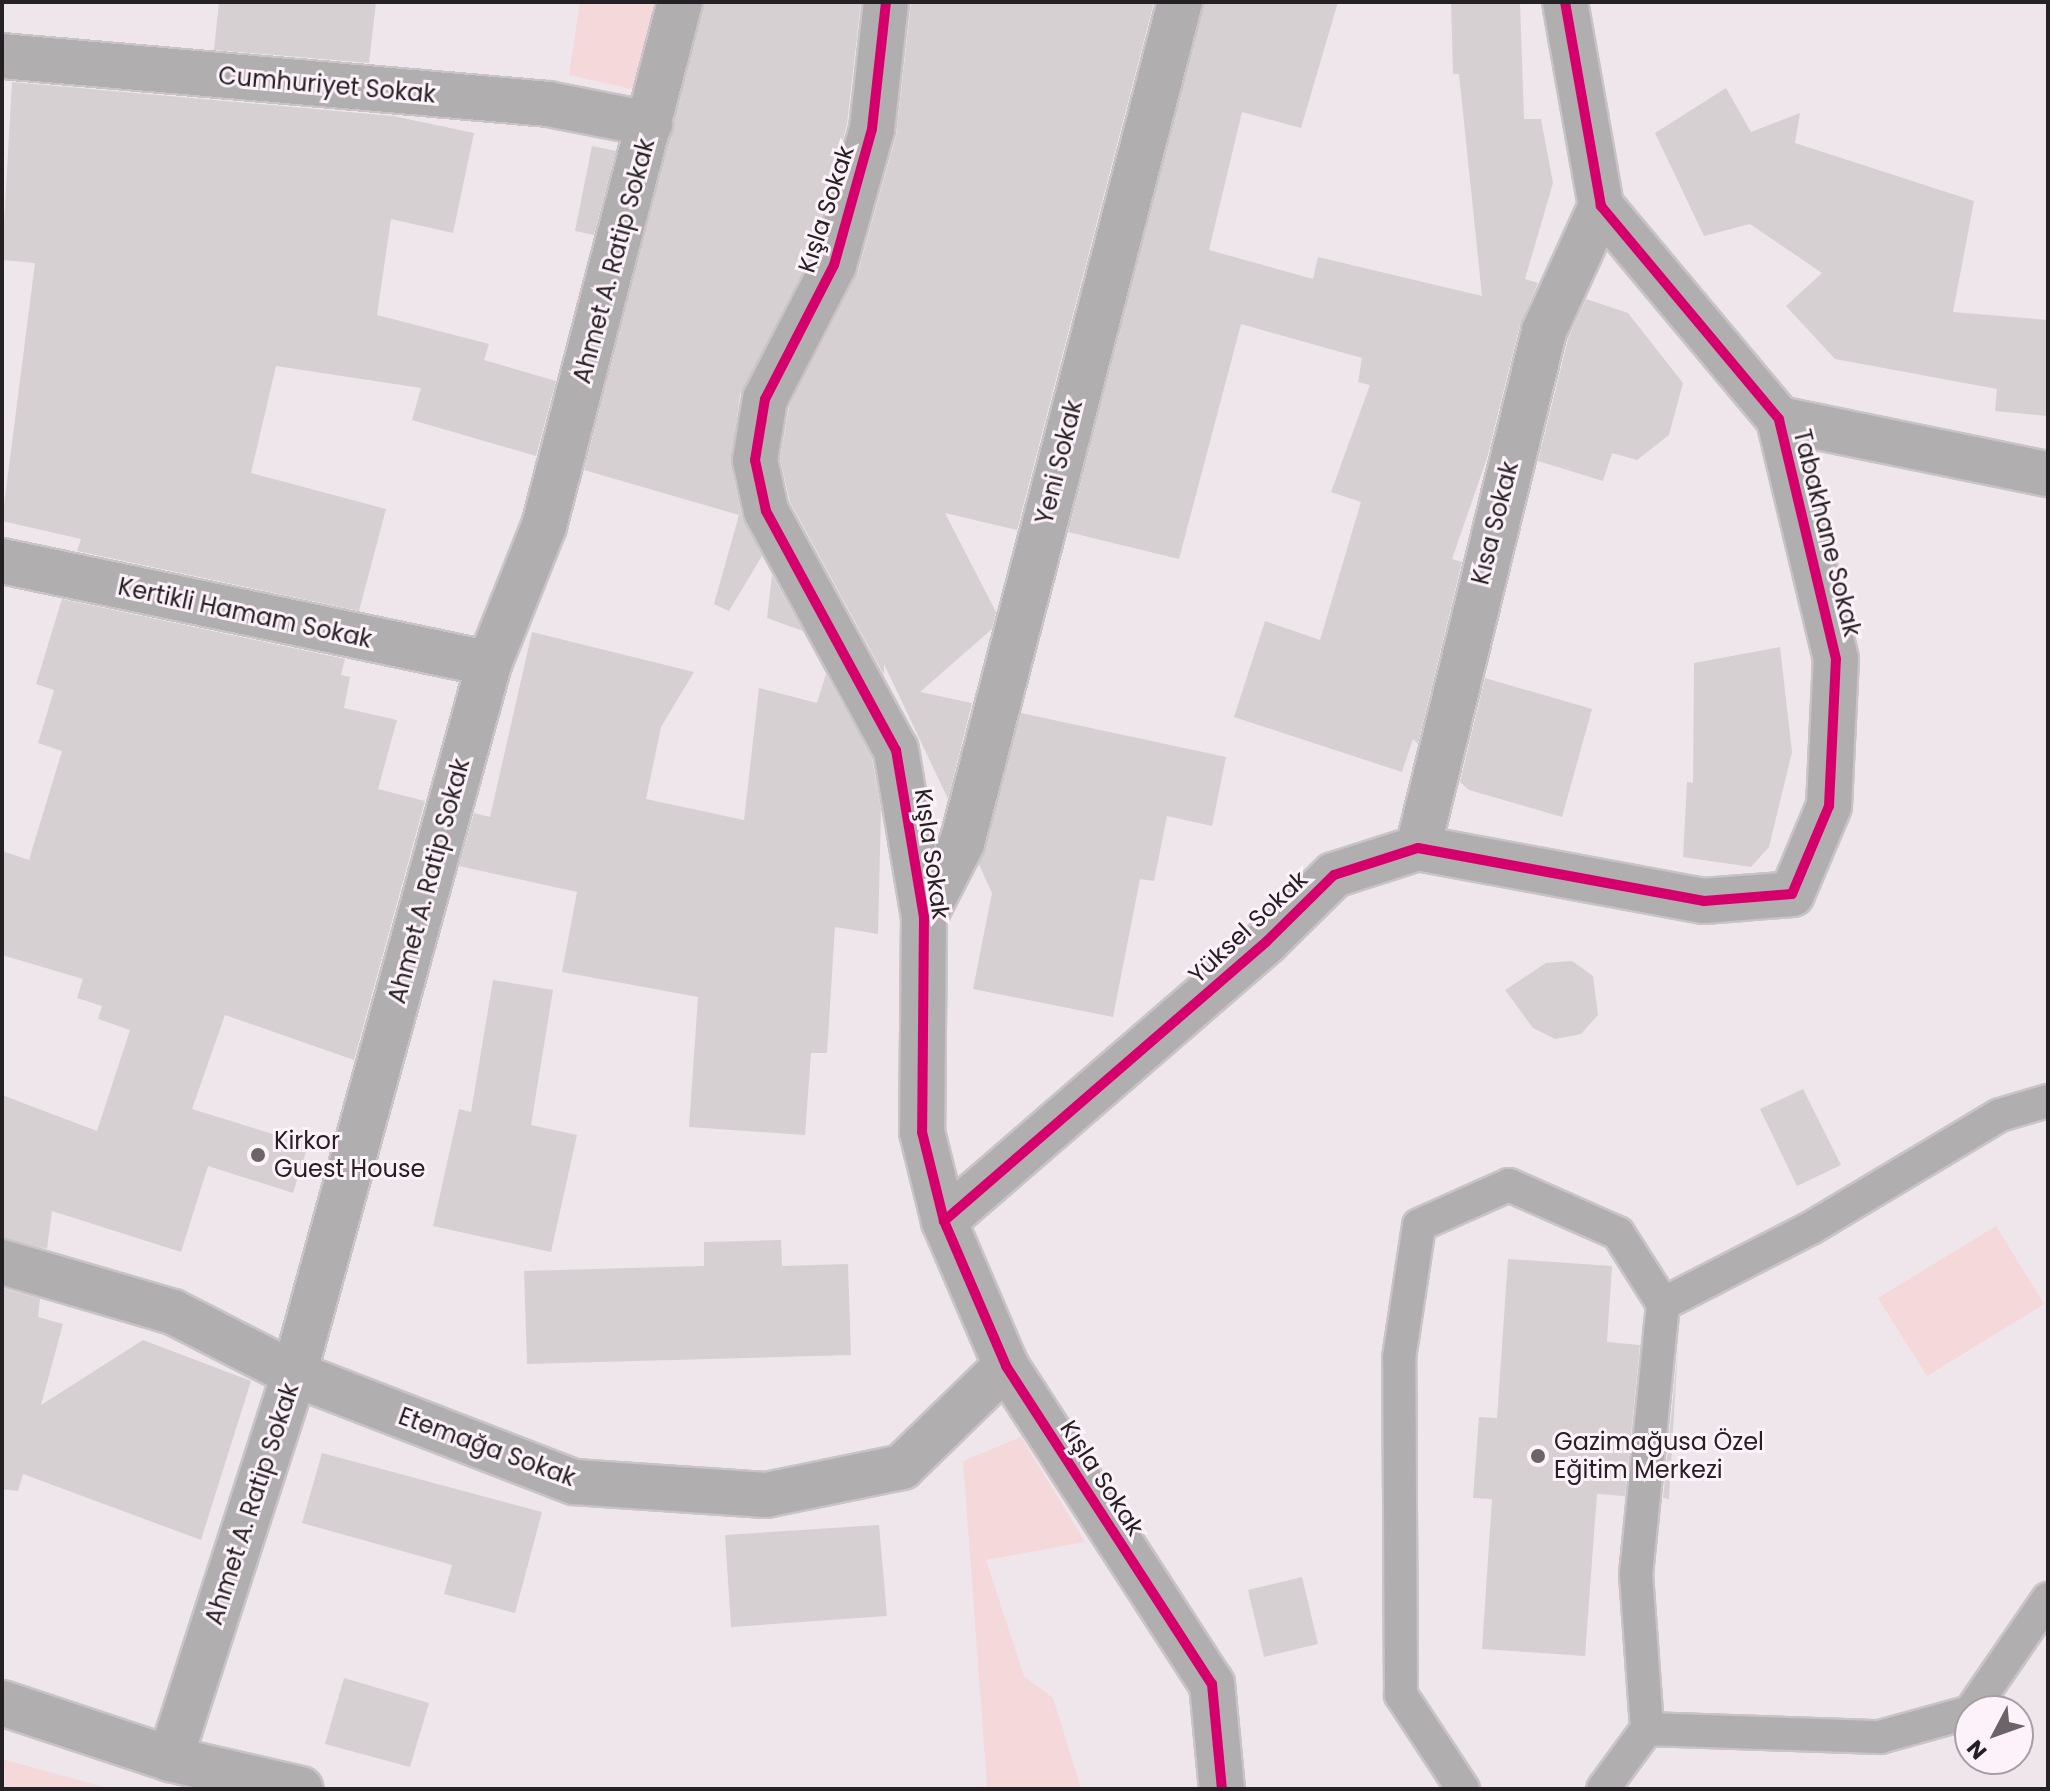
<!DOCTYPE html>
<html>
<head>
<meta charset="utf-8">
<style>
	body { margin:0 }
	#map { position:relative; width:2050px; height:1791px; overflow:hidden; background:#eee6eb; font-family:Poppins,sans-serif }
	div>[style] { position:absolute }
	.green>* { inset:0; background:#f5d8da }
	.building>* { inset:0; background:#d6d0d2 }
	.roads { filter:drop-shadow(2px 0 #c9c3c7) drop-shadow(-2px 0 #c9c3c7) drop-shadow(0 2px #c9c3c7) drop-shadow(0 -2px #c9c3c7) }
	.service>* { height:32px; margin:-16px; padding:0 16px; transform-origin:16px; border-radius:16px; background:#b1aeb0 }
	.minor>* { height:44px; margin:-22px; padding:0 22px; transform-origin:22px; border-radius:22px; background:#b1aeb0 }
	.tertiary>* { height:44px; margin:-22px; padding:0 22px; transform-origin:22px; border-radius:22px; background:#b1aeb0 }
	.cycleway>* { height:10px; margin:-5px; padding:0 5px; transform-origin:5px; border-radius:5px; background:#d6006c }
	.dots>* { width:22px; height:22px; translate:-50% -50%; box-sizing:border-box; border:4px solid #fdf2f9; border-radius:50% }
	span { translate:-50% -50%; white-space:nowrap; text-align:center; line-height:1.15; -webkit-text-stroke:6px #fdf2f9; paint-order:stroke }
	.street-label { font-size:24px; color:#252023 }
	.poi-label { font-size:24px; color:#252023 }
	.left { translate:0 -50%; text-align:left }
	.frame { position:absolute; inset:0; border:4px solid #252023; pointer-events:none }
	.north { position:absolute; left:1954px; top:1695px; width:80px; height:80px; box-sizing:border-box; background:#fdf2f9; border:2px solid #a79ea3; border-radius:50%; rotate:229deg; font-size:22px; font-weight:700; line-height:32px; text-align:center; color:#252023 }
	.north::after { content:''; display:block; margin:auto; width:28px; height:36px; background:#6b6569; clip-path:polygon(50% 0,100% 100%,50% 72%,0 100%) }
</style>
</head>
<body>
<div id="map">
	<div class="green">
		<i style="clip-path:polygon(580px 2px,661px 2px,640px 91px,569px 75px)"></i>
		<i style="clip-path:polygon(1996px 1226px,2044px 1304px,1927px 1376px,1878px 1298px)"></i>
		<i style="clip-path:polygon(1021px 1437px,1085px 1542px,986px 1560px,1024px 1676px,1053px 1698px,1081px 1789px,958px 1789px,987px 1786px,963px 1461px)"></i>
		<i style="clip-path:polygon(2px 1759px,111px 1789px,2px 1789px)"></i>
	</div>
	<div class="building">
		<i style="clip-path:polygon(219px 2px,376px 2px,369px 63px,214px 50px)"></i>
		<i style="clip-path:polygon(704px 2px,861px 2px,847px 124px,811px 256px,740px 395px,731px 465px,742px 517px,762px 556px,729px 611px,714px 604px,739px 515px,584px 470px)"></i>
		<i style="clip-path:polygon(911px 2px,1154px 2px,1017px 530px,945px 513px,996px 612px,992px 629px,920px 692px,972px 703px,948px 799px,884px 664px,884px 675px,790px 502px,780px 459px,789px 407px,858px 272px,896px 136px)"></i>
		<i style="clip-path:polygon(1204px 2px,1338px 2px,1301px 128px,1242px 112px,1209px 250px,1313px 279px,1318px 257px,1482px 296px,1459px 74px,1453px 74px,1451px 2px,1520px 2px,1524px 119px,1541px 119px,1553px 183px,1525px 279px,1538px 283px,1520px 325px,1487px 458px,1452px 559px,1462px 562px,1418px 744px,1413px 739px,1402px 772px,1234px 717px,1265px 621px,1320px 640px,1361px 502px,1331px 492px,1370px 385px,1358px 382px,1362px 358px,1241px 324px,1179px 559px,1068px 532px)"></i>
		<i style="clip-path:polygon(12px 82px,393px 116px,474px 133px,453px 233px,391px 219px,377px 315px,489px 344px,484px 360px,556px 381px,536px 456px,412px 420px,421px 388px,276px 366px,251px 473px,386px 509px,359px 611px,77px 551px,81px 539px,2px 521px,35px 263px,2px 260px)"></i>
		<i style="clip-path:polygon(1726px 88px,1751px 132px,1800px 113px,1795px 143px,1974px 201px,1953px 312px,2048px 320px,2048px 416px,1995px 411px,1997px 389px,1835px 359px,1786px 306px,1822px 273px,1750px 224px,1704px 236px,1655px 133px)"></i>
		<i style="clip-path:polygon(592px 146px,616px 151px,594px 235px,575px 231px)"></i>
		<i style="clip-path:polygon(1586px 299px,1628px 313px,1683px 383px,1669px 435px,1637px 460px,1612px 453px,1603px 481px,1538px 461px,1568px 339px)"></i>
		<i style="clip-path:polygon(772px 575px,803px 631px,767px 618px)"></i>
		<i style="clip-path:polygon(62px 599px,345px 659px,341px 675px,350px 677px,344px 708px,397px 720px,378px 789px,425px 801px,354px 1060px,225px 1015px,192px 1109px,308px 1145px,293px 1193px,208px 1166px,181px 1252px,52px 1211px,47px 1249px,2px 1238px,2px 1095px,97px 1131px,130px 1030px,98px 1019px,102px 1006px,77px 998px,83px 979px,2px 955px,2px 851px,29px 860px,62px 751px,38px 743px,54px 690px,36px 684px)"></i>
		<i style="clip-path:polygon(532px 632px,694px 672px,661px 727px,646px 799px,744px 820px,759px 688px,817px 703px,826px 674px,872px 758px,881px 809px,878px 934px,835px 927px,827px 1053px,811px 1053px,805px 1135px,689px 1127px,698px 997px,562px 972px,577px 892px,459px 866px,474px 813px,490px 817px)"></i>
		<i style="clip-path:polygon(1780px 647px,1792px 752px,1769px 847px,1751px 867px,1683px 857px,1687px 782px,1693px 783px,1694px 663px)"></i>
		<i style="clip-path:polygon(1485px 678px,1592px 709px,1562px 817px,1469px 790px,1460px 782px)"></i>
		<i style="clip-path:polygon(1021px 713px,1226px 757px,1212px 826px,1167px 816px,1154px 881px,1140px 879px,1113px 1017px,973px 989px,992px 893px,979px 865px)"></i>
		<i style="clip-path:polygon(1572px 961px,1593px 976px,1598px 1015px,1581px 1034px,1555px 1039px,1533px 1028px,1505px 990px,1546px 963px)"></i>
		<i style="clip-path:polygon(493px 980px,553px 990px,531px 1125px,577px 1135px,551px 1252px,433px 1226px,459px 1109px,471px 1112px)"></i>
		<i style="clip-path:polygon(1803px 1089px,1841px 1165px,1797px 1186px,1760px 1109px)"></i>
		<i style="clip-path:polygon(781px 1240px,782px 1266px,848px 1264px,851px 1355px,527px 1364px,524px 1271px,704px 1266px,704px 1242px)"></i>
		<i style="clip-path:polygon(1508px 1259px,1612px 1266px,1607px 1342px,1640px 1345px,1625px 1496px,1597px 1494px,1585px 1656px,1482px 1649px,1492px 1499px,1473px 1498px,1479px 1417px,1497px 1418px)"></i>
		<i style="clip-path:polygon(2px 1288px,40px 1299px,38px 1317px,63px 1324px,41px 1405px,143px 1340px,251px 1381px,201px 1540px,23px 1474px,18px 1491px,2px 1489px)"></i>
		<i style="clip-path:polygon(1678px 1347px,1669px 1499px,1663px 1498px)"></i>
		<i style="clip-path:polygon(322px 1453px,542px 1512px,515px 1613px,444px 1594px,452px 1565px,302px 1523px)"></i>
		<i style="clip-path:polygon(879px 1525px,887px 1616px,731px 1627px,725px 1535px)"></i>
		<i style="clip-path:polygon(1302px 1577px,1318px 1644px,1264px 1657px,1248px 1590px)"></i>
		<i style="clip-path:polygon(344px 1678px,429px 1703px,410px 1767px,325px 1744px)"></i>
	</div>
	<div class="roads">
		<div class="service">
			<i style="left:1663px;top:1304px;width:166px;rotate:-27.2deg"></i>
			<i style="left:1811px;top:1228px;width:220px;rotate:-30.9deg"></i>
			<i style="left:2000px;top:1115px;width:50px;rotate:-16.3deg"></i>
			<i style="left:1971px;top:1711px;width:136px;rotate:-55.5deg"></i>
			<i style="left:1647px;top:1729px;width:233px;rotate:2deg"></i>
			<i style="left:1880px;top:1737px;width:93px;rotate:-15.5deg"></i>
			<i style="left:1463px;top:1789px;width:113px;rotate:-123.4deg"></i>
			<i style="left:1401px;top:1695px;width:337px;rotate:-90.3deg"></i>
			<i style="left:1399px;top:1358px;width:134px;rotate:-81.4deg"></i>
			<i style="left:1419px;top:1225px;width:98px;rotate:-24deg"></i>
			<i style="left:1509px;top:1185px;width:119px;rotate:23.8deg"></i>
			<i style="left:1618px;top:1233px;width:84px;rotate:57.6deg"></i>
			<i style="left:1663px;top:1304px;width:271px;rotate:95.7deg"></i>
			<i style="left:1636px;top:1574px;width:155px;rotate:85.9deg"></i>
			<i style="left:1647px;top:1729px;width:74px;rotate:126.3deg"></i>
		</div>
		<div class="minor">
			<i style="left:886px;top:2px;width:128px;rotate:96.3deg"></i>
			<i style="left:872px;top:129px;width:141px;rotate:105.6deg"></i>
			<i style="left:834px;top:265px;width:151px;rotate:117.2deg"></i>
			<i style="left:765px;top:399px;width:62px;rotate:99.3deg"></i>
			<i style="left:755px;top:460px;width:52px;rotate:77.8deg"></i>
			<i style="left:766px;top:511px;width:272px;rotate:61.5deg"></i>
			<i style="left:896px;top:750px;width:169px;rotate:80.5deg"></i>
			<i style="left:924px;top:917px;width:215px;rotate:90.5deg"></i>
			<i style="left:922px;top:1132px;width:92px;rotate:76.1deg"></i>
			<i style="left:944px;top:1221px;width:158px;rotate:66.8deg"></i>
			<i style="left:1006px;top:1366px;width:379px;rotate:57.1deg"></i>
			<i style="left:1212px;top:1684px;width:105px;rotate:84.6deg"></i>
			<i style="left:2px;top:56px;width:548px;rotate:5.02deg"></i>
			<i style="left:548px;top:104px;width:104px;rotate:11.1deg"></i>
			<i style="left:1779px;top:419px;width:275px;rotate:11.6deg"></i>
			<i style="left:2px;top:561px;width:498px;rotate:11.9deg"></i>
			<i style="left:1418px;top:848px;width:532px;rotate:-76.3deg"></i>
			<i style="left:1544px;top:331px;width:137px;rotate:-65.5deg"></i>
			<i style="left:924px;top:917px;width:83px;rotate:-62.8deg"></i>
			<i style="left:962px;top:843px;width:869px;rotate:-75.47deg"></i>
			<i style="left:944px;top:1221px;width:427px;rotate:-40.9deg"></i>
			<i style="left:1267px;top:941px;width:94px;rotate:-44.6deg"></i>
			<i style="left:1334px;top:875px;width:88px;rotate:-17.8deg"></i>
			<i style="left:1418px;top:848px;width:291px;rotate:10.5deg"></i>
			<i style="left:1704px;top:901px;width:88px;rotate:-4.5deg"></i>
			<i style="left:1792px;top:894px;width:95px;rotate:-67.2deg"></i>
			<i style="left:1829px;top:806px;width:147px;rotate:-87.3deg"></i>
			<i style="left:1836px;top:659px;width:247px;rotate:-103.4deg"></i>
			<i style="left:1779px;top:419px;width:278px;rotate:-129.9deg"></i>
			<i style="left:1601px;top:206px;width:207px;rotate:-100deg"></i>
			<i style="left:2px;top:1262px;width:178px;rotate:16.3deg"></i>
			<i style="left:173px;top:1312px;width:136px;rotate:27.1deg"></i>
			<i style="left:294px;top:1374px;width:300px;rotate:21.1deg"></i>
			<i style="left:574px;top:1482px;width:192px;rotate:3.9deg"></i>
			<i style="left:766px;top:1495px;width:139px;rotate:-11.6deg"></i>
			<i style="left:902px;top:1467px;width:145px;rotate:-44.2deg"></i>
			<i style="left:170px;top:1759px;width:404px;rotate:-72.1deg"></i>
			<i style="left:294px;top:1374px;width:736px;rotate:-74.64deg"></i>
			<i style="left:489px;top:664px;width:149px;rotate:-68.3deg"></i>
			<i style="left:544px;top:526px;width:541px;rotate:-75.45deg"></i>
		</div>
		<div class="tertiary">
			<i style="left:2px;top:1703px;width:177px;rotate:18.4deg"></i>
			<i style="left:170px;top:1759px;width:134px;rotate:12.9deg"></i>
		</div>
	</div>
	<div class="cycleway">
		<i style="left:886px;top:2px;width:128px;rotate:96.3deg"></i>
		<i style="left:872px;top:129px;width:141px;rotate:105.6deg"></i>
		<i style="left:834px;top:265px;width:151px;rotate:117.2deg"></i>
		<i style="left:765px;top:399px;width:62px;rotate:99.3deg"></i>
		<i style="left:755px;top:460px;width:52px;rotate:77.8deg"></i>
		<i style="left:766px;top:511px;width:272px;rotate:61.5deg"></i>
		<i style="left:896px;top:750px;width:169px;rotate:80.5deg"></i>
		<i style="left:924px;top:917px;width:215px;rotate:90.5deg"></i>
		<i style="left:922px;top:1132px;width:92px;rotate:76.1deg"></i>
		<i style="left:944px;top:1221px;width:158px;rotate:66.8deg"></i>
		<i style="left:1006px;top:1366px;width:379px;rotate:57.1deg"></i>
		<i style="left:1212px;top:1684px;width:105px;rotate:84.6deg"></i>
		<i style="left:944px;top:1221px;width:427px;rotate:-40.9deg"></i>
		<i style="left:1267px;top:941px;width:94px;rotate:-44.6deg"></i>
		<i style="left:1334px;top:875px;width:88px;rotate:-17.8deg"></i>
		<i style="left:1418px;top:848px;width:291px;rotate:10.5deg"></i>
		<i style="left:1704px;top:901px;width:88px;rotate:-4.5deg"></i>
		<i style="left:1792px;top:894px;width:95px;rotate:-67.2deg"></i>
		<i style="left:1829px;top:806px;width:147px;rotate:-87.3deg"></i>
		<i style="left:1836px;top:659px;width:247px;rotate:-103.4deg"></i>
		<i style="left:1779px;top:419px;width:278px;rotate:-129.9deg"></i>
		<i style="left:1601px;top:206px;width:207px;rotate:-100deg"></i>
	</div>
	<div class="dots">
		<i style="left:258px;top:1155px;background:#6b6569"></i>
		<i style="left:1538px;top:1456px;background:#6b6569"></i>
	</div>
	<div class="street-label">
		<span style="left:327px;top:85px;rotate:5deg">Cumhuriyet Sokak</span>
		<span style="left:826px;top:209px;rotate:-72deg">Kışla Sokak</span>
		<span style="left:614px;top:261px;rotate:-75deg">Ahmet A. Ratip Sokak</span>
		<span style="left:1059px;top:462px;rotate:-76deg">Yeni Sokak</span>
		<span style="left:1495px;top:523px;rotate:-76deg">Kısa Sokak</span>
		<span style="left:1827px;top:533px;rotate:76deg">Tabakhane Sokak</span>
		<span style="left:245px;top:613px;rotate:12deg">Kertikli Hamam Sokak</span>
		<span style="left:932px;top:854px;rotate:82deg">Kışla Sokak</span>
		<span style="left:429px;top:881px;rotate:-75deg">Ahmet A. Ratip Sokak</span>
		<span style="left:1248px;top:927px;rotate:-43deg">Yüksel Sokak</span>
		<span style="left:487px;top:1447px;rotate:20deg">Etemağa Sokak</span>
		<span style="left:1102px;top:1478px;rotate:57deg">Kışla Sokak</span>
		<span style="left:252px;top:1504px;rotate:-72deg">Ahmet A. Ratip Sokak</span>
	</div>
	<div class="poi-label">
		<span class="left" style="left:274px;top:1155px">Kirkor<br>Guest House</span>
		<span class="left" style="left:1554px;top:1456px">Gazimağusa Özel<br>Eğitim Merkezi</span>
	</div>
	<div class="frame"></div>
	<div class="north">N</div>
</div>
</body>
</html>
